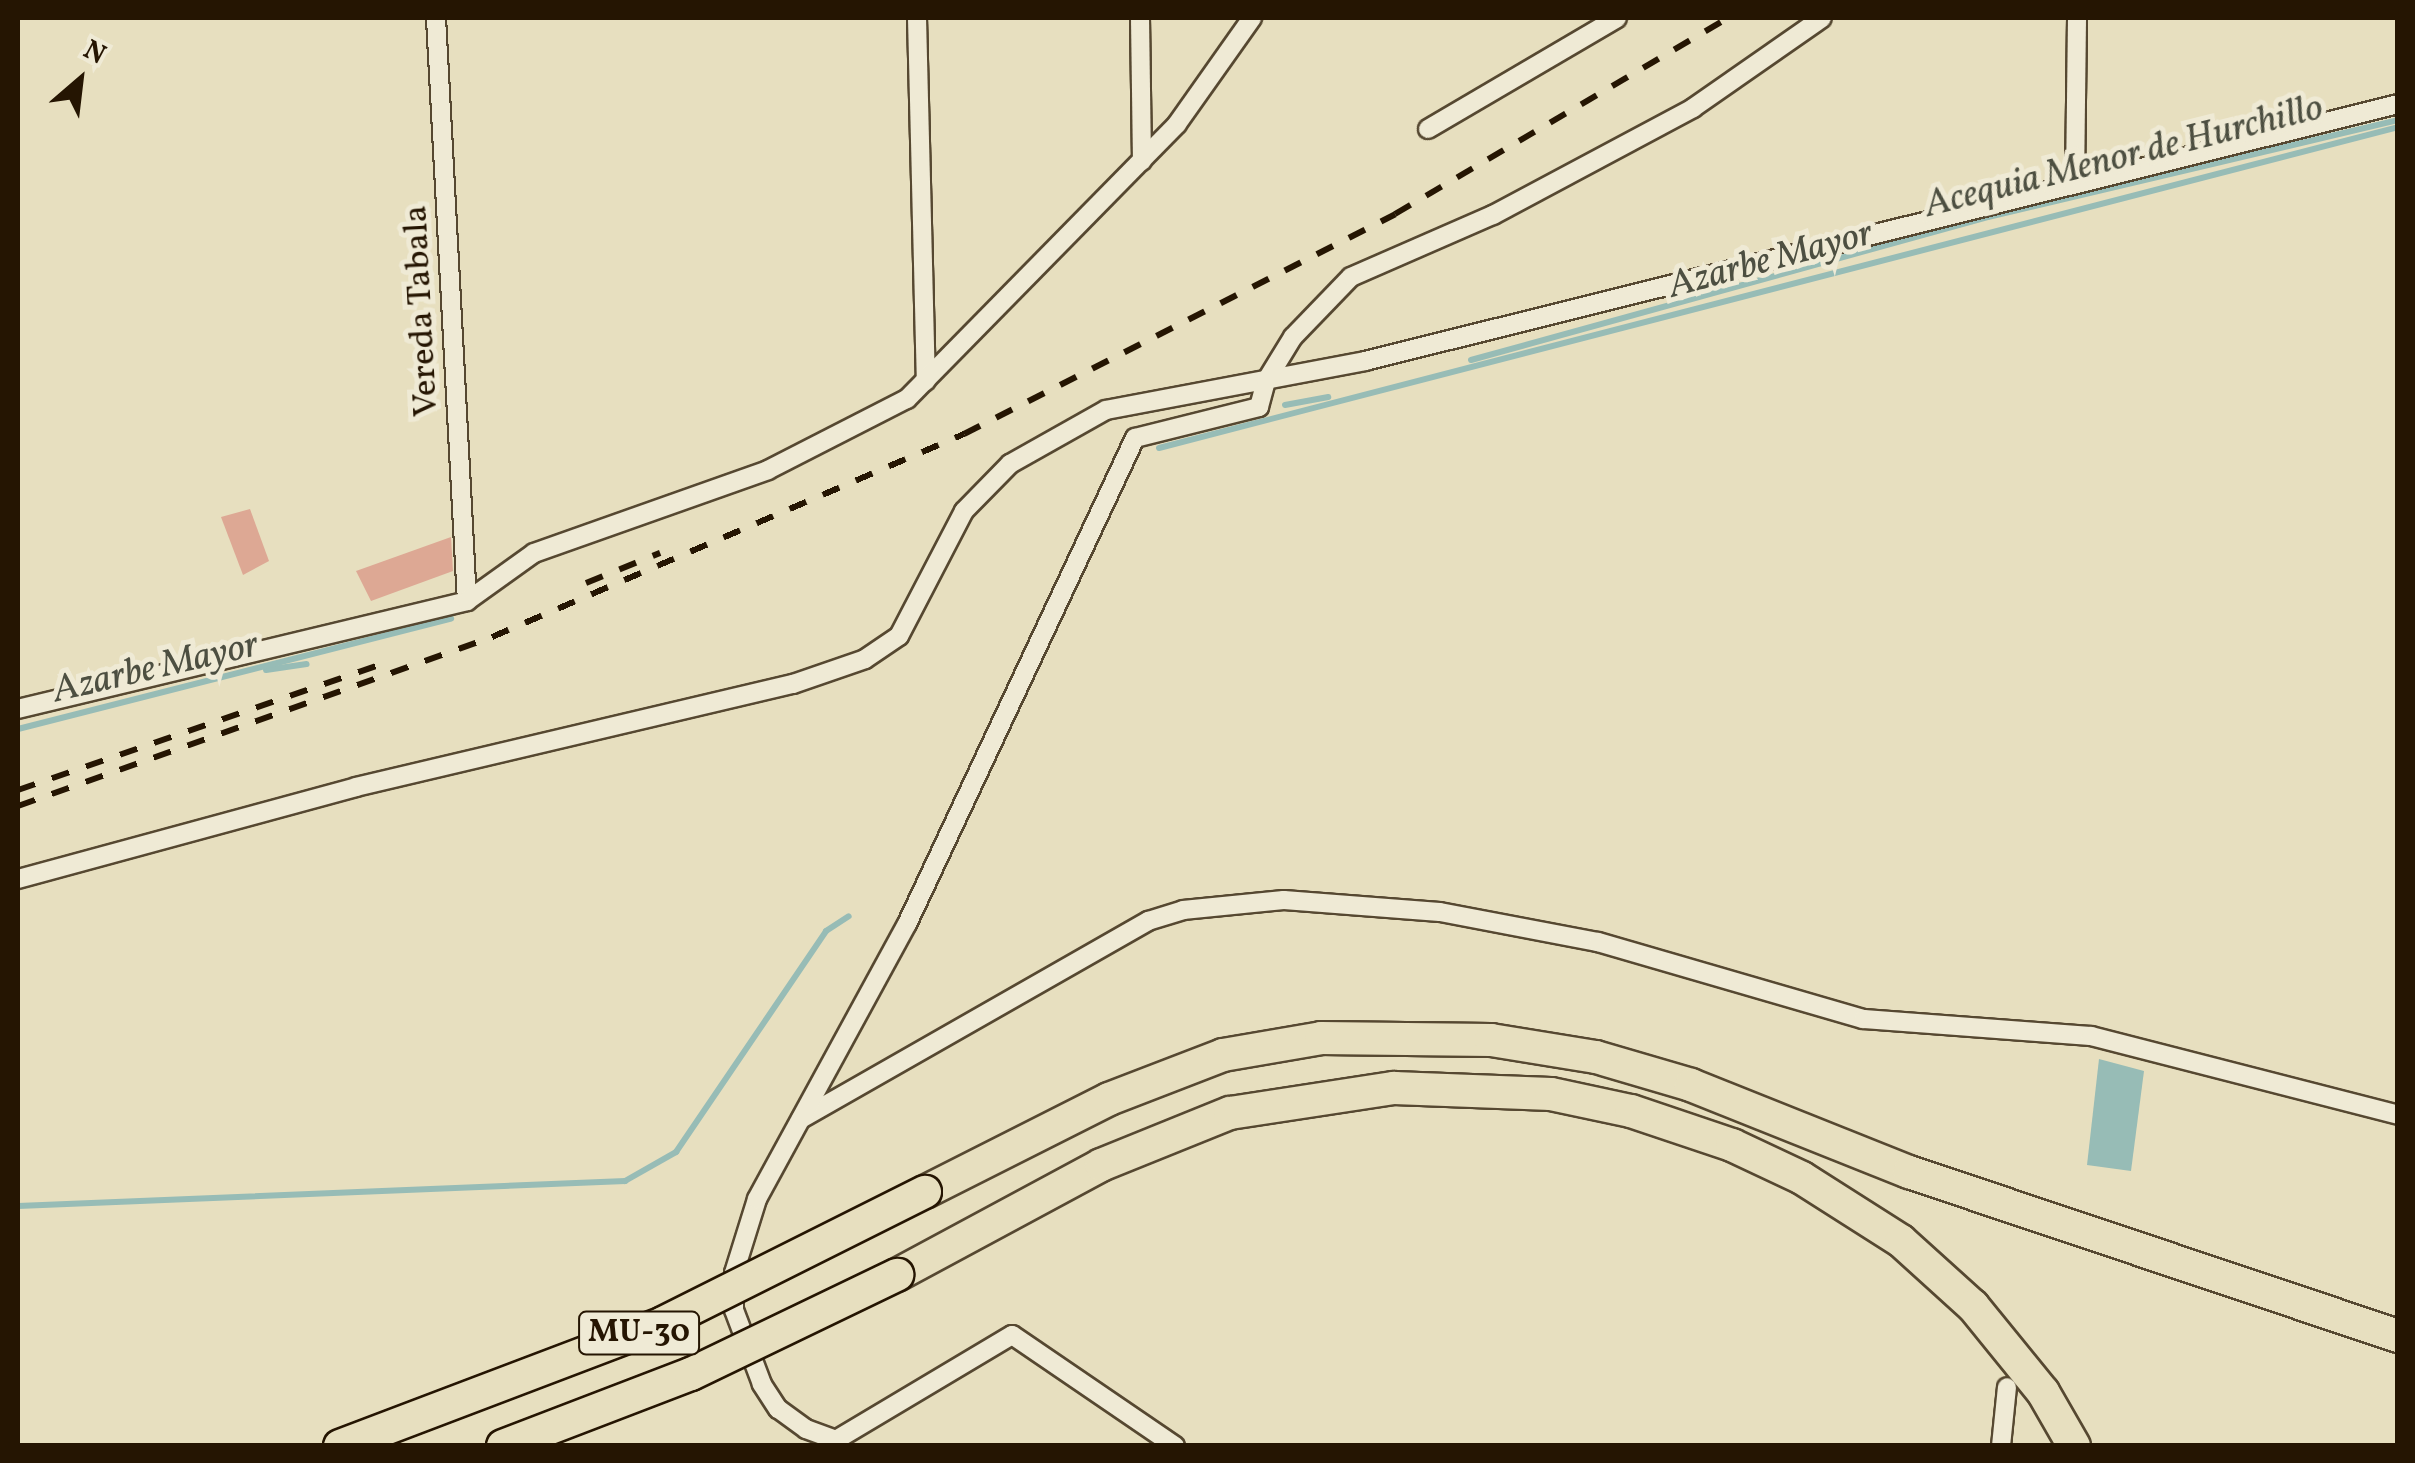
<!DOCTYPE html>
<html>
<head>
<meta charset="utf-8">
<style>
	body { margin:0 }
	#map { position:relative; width:2415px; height:1463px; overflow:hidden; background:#e7dfbf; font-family:Vollkorn,serif }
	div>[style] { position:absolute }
	.water>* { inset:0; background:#97bcb6 }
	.stream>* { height:6px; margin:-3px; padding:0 3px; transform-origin:3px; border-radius:3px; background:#97bcb6 }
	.building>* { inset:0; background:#dda894 }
	.roads { filter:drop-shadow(2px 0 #564831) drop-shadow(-2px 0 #564831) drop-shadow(0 2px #564831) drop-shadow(0 -2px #564831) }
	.minor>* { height:18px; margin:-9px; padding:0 9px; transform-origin:9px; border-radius:9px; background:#efead5 }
	.motorway>* { height:32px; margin:-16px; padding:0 16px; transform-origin:16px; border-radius:16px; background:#e7dfbf }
	.rail>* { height:6px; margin-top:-3px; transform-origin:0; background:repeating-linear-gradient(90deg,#251502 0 18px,transparent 0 36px) }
	.bridges { filter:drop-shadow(2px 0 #251502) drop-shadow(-2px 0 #251502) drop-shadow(0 2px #251502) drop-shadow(0 -2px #251502) }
	.motorway-bridge>* { height:32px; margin:-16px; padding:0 16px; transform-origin:16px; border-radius:16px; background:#e7dfbf }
	span { translate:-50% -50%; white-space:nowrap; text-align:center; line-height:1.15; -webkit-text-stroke:10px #efead5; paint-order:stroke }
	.shield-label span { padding:2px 8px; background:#efead5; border:2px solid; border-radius:8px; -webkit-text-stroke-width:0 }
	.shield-label { font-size:32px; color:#251502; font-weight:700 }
	.street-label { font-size:35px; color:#251502 }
	.water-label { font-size:38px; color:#4d4f41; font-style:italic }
	.frame { position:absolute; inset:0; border:20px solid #251502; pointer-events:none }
	.north { position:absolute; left:30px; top:30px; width:100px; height:100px; -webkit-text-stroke:8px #efead5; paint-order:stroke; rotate:28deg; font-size:28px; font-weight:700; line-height:40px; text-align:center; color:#251502 }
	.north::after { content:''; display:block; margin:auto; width:35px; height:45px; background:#251502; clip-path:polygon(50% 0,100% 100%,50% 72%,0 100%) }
</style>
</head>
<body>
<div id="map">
	<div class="water">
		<i style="clip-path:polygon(2099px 1059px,2144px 1071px,2131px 1171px,2087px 1165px)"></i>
	</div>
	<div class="stream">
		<i style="left:1471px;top:360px;width:536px;rotate:-15.46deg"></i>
		<i style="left:1988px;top:217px;width:421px;rotate:-13.3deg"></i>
		<i style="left:1285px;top:405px;width:44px;rotate:-10.5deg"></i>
		<i style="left:1159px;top:448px;width:1280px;rotate:-14.52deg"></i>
		<i style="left:266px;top:670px;width:41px;rotate:-8.3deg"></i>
		<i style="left:18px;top:729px;width:447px;rotate:-14.3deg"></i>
		<i style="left:18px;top:1206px;width:608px;rotate:-2.36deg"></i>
		<i style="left:625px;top:1181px;width:59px;rotate:-29.6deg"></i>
		<i style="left:676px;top:1152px;width:267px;rotate:-55.8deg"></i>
		<i style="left:826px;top:931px;width:27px;rotate:-33deg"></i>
	</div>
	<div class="building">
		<i style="clip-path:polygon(250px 509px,269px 561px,243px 575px,221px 517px)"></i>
		<i style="clip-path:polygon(451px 537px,453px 571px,371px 601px,356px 571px)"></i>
	</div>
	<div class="roads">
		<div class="minor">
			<i style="left:436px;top:18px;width:584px;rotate:86.96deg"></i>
			<i style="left:917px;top:18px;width:363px;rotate:88.6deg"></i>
			<i style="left:1140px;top:18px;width:143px;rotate:89.2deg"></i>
			<i style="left:1428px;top:129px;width:219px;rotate:-30.4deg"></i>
			<i style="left:2075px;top:183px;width:165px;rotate:-89.3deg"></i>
			<i style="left:18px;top:709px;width:462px;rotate:-13.5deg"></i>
			<i style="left:467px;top:601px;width:82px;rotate:-35.6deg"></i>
			<i style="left:534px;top:553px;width:248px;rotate:-19.5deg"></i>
			<i style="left:768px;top:470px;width:156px;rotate:-27.1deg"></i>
			<i style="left:907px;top:399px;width:385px;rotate:-45.5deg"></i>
			<i style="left:1177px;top:124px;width:130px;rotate:-54.7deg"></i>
			<i style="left:18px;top:879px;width:350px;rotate:-15.2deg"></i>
			<i style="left:356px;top:787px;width:449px;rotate:-13.3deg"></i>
			<i style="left:793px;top:684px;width:76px;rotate:-19.1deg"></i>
			<i style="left:865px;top:659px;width:41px;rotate:-34.1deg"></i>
			<i style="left:899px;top:636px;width:141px;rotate:-62.5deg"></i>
			<i style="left:964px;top:511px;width:66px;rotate:-45.6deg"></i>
			<i style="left:1010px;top:464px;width:110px;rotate:-29.4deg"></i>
			<i style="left:1106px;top:410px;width:264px;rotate:-10.7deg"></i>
			<i style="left:1365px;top:361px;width:1064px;rotate:-13.97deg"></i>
			<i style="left:801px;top:1119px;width:400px;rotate:-29.7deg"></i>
			<i style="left:1148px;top:921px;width:37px;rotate:-17deg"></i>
			<i style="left:1183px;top:910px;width:101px;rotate:-5.7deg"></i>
			<i style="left:1284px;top:900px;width:156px;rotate:4.4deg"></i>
			<i style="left:1440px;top:912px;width:161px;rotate:10.8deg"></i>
			<i style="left:1598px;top:942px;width:276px;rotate:16.2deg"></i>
			<i style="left:1863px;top:1019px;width:229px;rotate:4.3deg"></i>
			<i style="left:2091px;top:1036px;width:317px;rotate:14.4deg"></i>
			<i style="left:1175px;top:1446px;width:197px;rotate:-145.7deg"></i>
			<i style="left:1012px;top:1335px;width:205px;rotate:149.2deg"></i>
			<i style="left:836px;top:1440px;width:32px;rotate:-160deg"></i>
			<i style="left:806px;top:1429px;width:34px;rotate:-144deg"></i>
			<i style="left:778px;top:1409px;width:30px;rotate:-123deg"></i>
			<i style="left:762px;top:1384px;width:79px;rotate:-110.7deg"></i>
			<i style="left:734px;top:1310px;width:37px;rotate:-90deg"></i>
			<i style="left:734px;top:1273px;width:77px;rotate:-72.7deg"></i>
			<i style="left:757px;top:1199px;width:313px;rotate:-61.4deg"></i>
			<i style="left:907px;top:924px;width:537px;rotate:-64.87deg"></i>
			<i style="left:1135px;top:438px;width:128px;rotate:-14deg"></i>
			<i style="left:1259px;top:407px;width:27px;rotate:-75deg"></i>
			<i style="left:1266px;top:381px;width:52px;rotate:-58.5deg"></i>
			<i style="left:1293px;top:337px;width:83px;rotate:-46deg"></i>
			<i style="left:1351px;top:277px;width:155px;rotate:-23.6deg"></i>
			<i style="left:1493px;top:215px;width:227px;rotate:-28.1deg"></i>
			<i style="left:1693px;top:108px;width:157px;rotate:-34.9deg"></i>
			<i style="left:2001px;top:1446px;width:59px;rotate:-84.2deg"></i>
		</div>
		<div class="motorway">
			<i style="left:925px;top:1192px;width:206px;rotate:-26.8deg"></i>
			<i style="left:1109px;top:1099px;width:122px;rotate:-21.1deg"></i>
			<i style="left:1223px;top:1055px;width:99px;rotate:-9.8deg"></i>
			<i style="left:1321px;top:1038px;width:170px;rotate:0.7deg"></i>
			<i style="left:1491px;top:1040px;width:106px;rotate:9.2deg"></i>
			<i style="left:1596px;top:1057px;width:99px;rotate:16.4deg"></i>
			<i style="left:1691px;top:1085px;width:235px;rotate:21.8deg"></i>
			<i style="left:1909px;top:1172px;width:516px;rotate:18.54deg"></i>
			<i style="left:897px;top:1275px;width:232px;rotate:-28.3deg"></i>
			<i style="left:1101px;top:1165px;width:139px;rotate:-22deg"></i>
			<i style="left:1230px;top:1113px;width:166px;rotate:-8.7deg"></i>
			<i style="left:1394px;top:1088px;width:157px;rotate:2.2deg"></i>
			<i style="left:1551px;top:1094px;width:82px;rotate:12deg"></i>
			<i style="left:1631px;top:1111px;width:107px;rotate:18.6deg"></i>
			<i style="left:1732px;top:1145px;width:77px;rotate:25.2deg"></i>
			<i style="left:1802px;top:1178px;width:117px;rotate:32.5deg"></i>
			<i style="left:1901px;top:1241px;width:97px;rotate:42.1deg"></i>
			<i style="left:1973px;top:1306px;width:111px;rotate:50.9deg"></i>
			<i style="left:2043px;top:1392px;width:62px;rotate:60.1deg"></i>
		</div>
	</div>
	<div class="rail">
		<i style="left:586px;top:583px;width:80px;rotate:-22.1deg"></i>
		<i style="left:18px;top:790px;width:384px;rotate:-19.1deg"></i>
		<i style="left:18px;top:806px;width:503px;rotate:-19.62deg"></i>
		<i style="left:492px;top:637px;width:514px;rotate:-23.27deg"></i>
		<i style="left:964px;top:434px;width:484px;rotate:-27deg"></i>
		<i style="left:1395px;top:214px;width:386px;rotate:-30.5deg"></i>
	</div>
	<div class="bridges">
		<div class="motorway-bridge">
			<i style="left:340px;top:1446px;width:346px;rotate:-20.8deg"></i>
			<i style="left:663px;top:1323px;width:293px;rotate:-26.6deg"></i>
			<i style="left:503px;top:1446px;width:201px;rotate:-21deg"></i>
			<i style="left:691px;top:1374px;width:229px;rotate:-25.7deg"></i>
		</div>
	</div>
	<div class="shield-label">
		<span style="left:639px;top:1333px">MU-30</span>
	</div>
	<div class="street-label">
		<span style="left:422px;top:311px;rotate:-93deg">Vereda Tabala</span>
	</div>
	<div class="water-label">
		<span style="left:2124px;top:158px;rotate:-14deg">Acequia Menor de Hurchillo</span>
		<span style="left:1771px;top:261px;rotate:-15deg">Azarbe Mayor</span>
		<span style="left:156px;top:669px;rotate:-13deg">Azarbe Mayor</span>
	</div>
	<div class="frame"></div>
	<div class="north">N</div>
</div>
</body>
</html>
